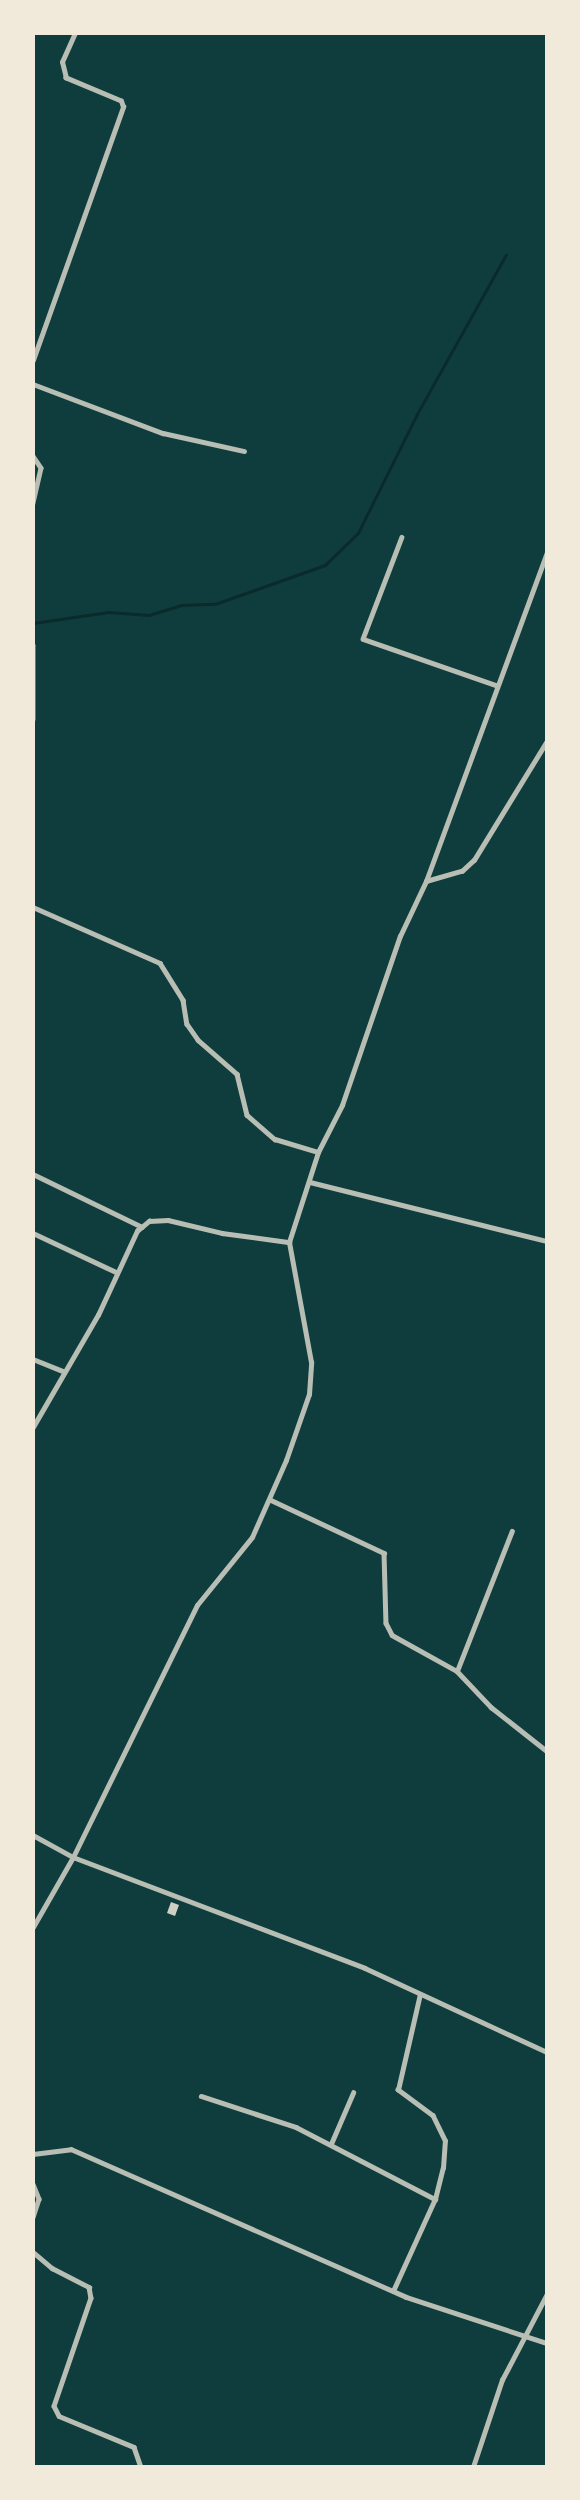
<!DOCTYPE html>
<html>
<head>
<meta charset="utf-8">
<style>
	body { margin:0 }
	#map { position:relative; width:580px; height:2500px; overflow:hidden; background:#0f3d3e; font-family:"Archivo Narrow",sans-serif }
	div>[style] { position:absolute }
	.stream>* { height:2.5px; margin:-1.25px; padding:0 1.25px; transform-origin:1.25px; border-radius:1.25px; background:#0a2a2b }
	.building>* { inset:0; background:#cfcfc3 }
	.minor>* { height:4.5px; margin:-2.25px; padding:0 2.25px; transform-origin:2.25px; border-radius:2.25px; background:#b8beb3 }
	.tertiary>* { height:5px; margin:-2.5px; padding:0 2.5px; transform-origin:2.5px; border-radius:2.5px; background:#b8beb3 }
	span { translate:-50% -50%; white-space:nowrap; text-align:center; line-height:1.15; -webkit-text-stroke:6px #f1e9da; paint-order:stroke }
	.frame { position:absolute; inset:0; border:35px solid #f1e9da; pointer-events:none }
</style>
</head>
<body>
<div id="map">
	<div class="stream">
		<i style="left:33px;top:623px;width:76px;rotate:-8.3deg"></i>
		<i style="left:108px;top:612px;width:41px;rotate:4.2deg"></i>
		<i style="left:149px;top:615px;width:34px;rotate:-17deg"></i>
		<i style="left:181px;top:605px;width:34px;rotate:-2deg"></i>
		<i style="left:215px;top:604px;width:117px;rotate:-19.5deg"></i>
		<i style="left:325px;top:565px;width:46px;rotate:-44.1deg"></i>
		<i style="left:358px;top:533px;width:133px;rotate:-63.6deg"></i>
		<i style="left:417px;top:414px;width:182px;rotate:-60.8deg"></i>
	</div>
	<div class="building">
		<i style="clip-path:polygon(171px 1902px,179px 1905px,175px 1916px,167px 1913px)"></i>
	</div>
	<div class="minor">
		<i style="left:33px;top:360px;width:269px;rotate:-70.4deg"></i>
		<i style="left:123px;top:107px;width:6px;rotate:-108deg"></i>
		<i style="left:121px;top:101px;width:60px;rotate:-157.3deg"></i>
		<i style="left:66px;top:78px;width:16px;rotate:-104deg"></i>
		<i style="left:62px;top:62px;width:32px;rotate:-66deg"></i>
		<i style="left:33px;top:384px;width:139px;rotate:20.7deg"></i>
		<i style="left:163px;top:433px;width:83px;rotate:12.5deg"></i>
		<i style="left:33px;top:456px;width:14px;rotate:56deg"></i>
		<i style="left:41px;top:468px;width:37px;rotate:103deg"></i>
		<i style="left:402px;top:537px;width:109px;rotate:110.9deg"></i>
		<i style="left:363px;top:639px;width:141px;rotate:19.1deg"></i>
		<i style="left:33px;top:645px;width:74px;rotate:90deg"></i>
		<i style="left:426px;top:881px;width:37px;rotate:-16deg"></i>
		<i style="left:462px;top:871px;width:16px;rotate:-43deg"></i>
		<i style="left:474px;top:860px;width:140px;rotate:-58.5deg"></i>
		<i style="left:33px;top:907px;width:139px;rotate:23.8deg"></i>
		<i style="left:160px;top:963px;width:44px;rotate:58.1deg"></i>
		<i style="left:183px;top:1000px;width:24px;rotate:81deg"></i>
		<i style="left:187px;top:1024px;width:19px;rotate:55deg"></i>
		<i style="left:198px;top:1040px;width:52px;rotate:41.1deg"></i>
		<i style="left:237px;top:1074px;width:42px;rotate:76.3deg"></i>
		<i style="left:247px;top:1115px;width:37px;rotate:41deg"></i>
		<i style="left:275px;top:1139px;width:45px;rotate:16.8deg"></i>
		<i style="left:33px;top:1174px;width:121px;rotate:25.9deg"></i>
		<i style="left:310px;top:1182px;width:244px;rotate:14deg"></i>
		<i style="left:33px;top:1233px;width:92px;rotate:25.2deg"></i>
		<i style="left:33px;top:1359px;width:32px;rotate:22deg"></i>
		<i style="left:33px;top:1427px;width:129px;rotate:-59.9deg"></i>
		<i style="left:98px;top:1315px;width:93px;rotate:-65.1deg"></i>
		<i style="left:137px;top:1231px;width:16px;rotate:-40deg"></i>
		<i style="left:149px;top:1221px;width:19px;rotate:-3deg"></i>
		<i style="left:168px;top:1220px;width:56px;rotate:13.5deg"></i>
		<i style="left:222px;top:1233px;width:68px;rotate:7.7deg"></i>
		<i style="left:271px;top:1500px;width:125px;rotate:25.1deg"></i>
		<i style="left:384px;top:1553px;width:70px;rotate:88.4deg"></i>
		<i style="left:386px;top:1623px;width:13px;rotate:63deg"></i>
		<i style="left:392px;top:1635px;width:74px;rotate:29deg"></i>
		<i style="left:457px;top:1671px;width:50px;rotate:46.6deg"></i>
		<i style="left:491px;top:1707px;width:71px;rotate:38.2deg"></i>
		<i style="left:457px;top:1671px;width:150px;rotate:-68.6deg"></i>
		<i style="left:33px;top:1835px;width:46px;rotate:28.8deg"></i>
		<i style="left:73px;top:1857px;width:312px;rotate:20.8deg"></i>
		<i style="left:365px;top:1968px;width:200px;rotate:24.8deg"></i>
		<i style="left:201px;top:2096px;width:100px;rotate:18.1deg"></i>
		<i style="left:296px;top:2127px;width:157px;rotate:27.4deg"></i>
		<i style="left:331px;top:2144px;width:56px;rotate:-66.7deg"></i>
		<i style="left:33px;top:2154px;width:38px;rotate:-7deg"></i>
		<i style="left:71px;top:2149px;width:366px;rotate:23.8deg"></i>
		<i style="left:406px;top:2297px;width:148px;rotate:18.1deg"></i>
		<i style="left:33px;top:2184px;width:16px;rotate:68deg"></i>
		<i style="left:39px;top:2199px;width:19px;rotate:108deg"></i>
		<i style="left:33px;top:2252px;width:25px;rotate:40deg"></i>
		<i style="left:52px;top:2268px;width:42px;rotate:27.2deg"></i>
		<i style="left:89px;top:2287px;width:11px;rotate:80deg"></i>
		<i style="left:91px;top:2298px;width:114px;rotate:108.9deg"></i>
		<i style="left:54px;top:2406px;width:11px;rotate:63deg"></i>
		<i style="left:59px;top:2416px;width:81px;rotate:22.5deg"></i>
		<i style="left:134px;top:2447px;width:21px;rotate:71deg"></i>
		<i style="left:393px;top:2291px;width:101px;rotate:-65.5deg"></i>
		<i style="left:435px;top:2199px;width:32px;rotate:-76deg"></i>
		<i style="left:443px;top:2168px;width:27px;rotate:-86deg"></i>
		<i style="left:445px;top:2141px;width:28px;rotate:-116deg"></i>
		<i style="left:433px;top:2116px;width:44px;rotate:-143.4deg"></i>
		<i style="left:398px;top:2090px;width:98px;rotate:-77.1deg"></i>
		<i style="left:473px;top:2467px;width:92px;rotate:-71.6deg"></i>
		<i style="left:502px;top:2380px;width:97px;rotate:-62.4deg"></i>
	</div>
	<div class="tertiary">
		<i style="left:33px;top:1927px;width:81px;rotate:-60.3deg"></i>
		<i style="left:73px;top:1857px;width:281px;rotate:-63.8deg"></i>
		<i style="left:197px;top:1605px;width:87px;rotate:-51deg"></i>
		<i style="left:252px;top:1537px;width:84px;rotate:-66.2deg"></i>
		<i style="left:286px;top:1460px;width:70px;rotate:-70.8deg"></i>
		<i style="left:309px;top:1394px;width:32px;rotate:-86deg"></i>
		<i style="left:311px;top:1362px;width:122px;rotate:-100.4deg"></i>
		<i style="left:289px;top:1242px;width:95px;rotate:-72.1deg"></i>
		<i style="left:318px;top:1152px;width:53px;rotate:-62.9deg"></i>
		<i style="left:342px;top:1105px;width:179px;rotate:-71.1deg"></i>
		<i style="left:400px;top:936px;width:61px;rotate:-64.7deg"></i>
		<i style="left:426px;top:881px;width:351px;rotate:-69.8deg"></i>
	</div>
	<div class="frame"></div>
</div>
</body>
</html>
